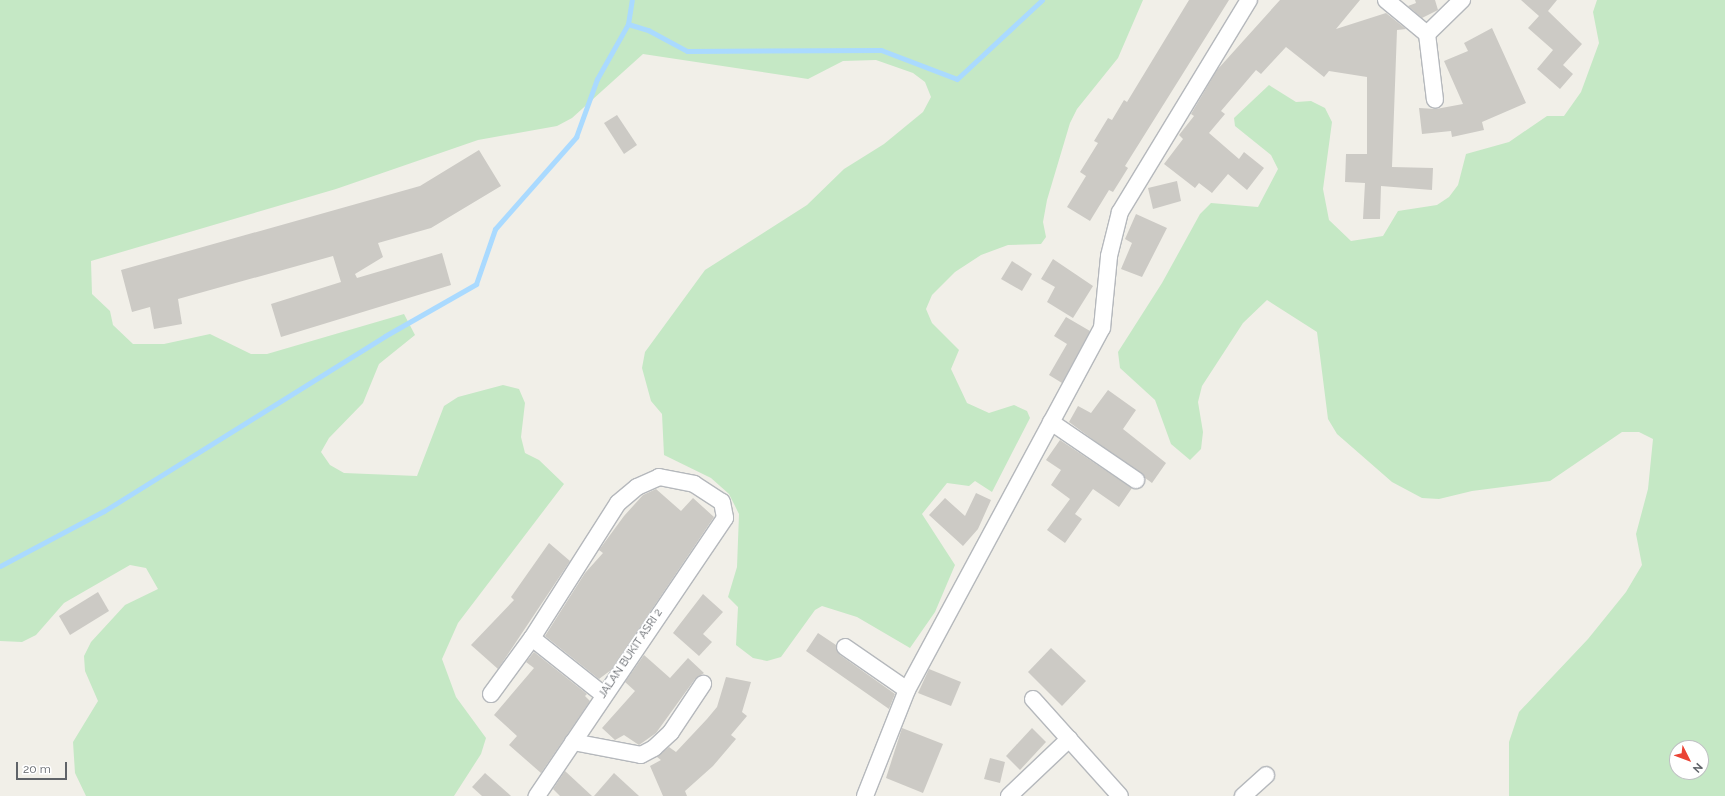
<!DOCTYPE html>
<html>
<head>
<meta charset="utf-8">
<style>
	body { margin:0 }
	#map { position:relative; width:1725px; height:796px; overflow:hidden; background:#f1efe8; font-family:Raleway,sans-serif }
	div>[style] { position:absolute }
	.green>* { inset:0; background:#c5e8c5 }
	.stream>* { height:5px; margin:-2.5px; padding:0 2.5px; transform-origin:2.5px; border-radius:2.5px; background:#aadaff }
	.building>* { inset:0; background:#cccac5 }
	.roads { filter:drop-shadow(1px 0 #b5b8bc) drop-shadow(-1px 0 #b5b8bc) drop-shadow(0 1px #b5b8bc) drop-shadow(0 -1px #b5b8bc) }
	.minor>* { height:16px; margin:-8px; padding:0 8px; transform-origin:8px; border-radius:8px; background:#fff }
	span { translate:-50% -50%; white-space:nowrap; text-align:center; line-height:1.15; -webkit-text-stroke:4px #fff; paint-order:stroke }
	.street-label { font-size:11px; color:#5f6368 }
	.north { position:absolute; left:1669px; top:740px; width:40px; height:40px; box-sizing:border-box; background:#fff; border:1px solid #bfc1c3; border-radius:50%; rotate:132deg; font-size:11px; font-weight:700; line-height:16px; text-align:center; color:#5f6368 }
	.north::after { content:''; display:block; margin:auto; width:14px; height:18px; background:#ea4335; clip-path:polygon(50% 0,100% 100%,50% 72%,0 100%) }
	.scale { position:absolute; left:16px; top:762px; width:51px; height:18px; box-sizing:border-box; border:2px solid #5f6368; border-top:0; padding-left:5px; font-size:12px; line-height:14px; white-space:nowrap; color:#5f6368; -webkit-text-stroke:3px #fff; paint-order:stroke }
</style>
</head>
<body>
<div id="map">
	<div class="green">
		<i style="clip-path:polygon(0 0,1143px 0,1118px 58px,1077px 109px,1070px 123px,1047px 200px,1043px 222px,1046px 237px,1041px 244px,1008px 245px,981px 255px,955px 272px,932px 295px,926px 309px,932px 323px,959px 350px,951px 369px,967px 403px,989px 413px,1014px 405px,1027px 411px,1030px 418px,992px 492px,975px 481px,969px 486px,947px 483px,922px 514px,955px 565px,935px 612px,910px 648px,857px 617px,822px 606px,815px 610px,781px 657px,767px 661px,753px 658px,736px 645px,738px 607px,728px 597px,737px 567px,739px 514px,729px 494px,711px 478px,664px 455px,662px 414px,651px 401px,642px 368px,645px 352px,705px 270px,807px 205px,844px 169px,884px 144px,923px 112px,931px 97px,925px 82px,913px 73px,876px 60px,843px 61px,808px 79px,643px 54px,572px 118px,557px 126px,478px 140px,336px 189px,91px 261px,92px 294px,110px 311px,113px 325px,133px 344px,164px 344px,210px 334px,251px 354px,267px 354px,404px 314px,415px 335px,379px 364px,363px 403px,329px 438px,321px 452px,330px 465px,344px 473px,417px 476px,444px 406px,458px 397px,503px 385px,519px 389px,525px 403px,521px 437px,525px 453px,539px 460px,564px 484px,458px 623px,442px 659px,456px 697px,486px 738px,481px 754px,454px 796px,86px 796px,75px 773px,73px 742px,98px 701px,85px 671px,84px 656px,91px 642px,125px 605px,158px 589px,146px 568px,130px 565px,64px 603px,36px 635px,22px 642px,0 641px)"></i>
		<i style="clip-path:polygon(evenodd,1597px 0,1725px 0,1725px 796px,1509px 796px,1509px 742px,1519px 712px,1588px 639px,1626px 592px,1642px 565px,1636px 534px,1648px 489px,1653px 439px,1639px 432px,1622px 432px,1550px 481px,1472px 491px,1439px 499px,1422px 498px,1392px 482px,1337px 434px,1328px 419px,1317px 332px,1267px 300px,1243px 323px,1202px 386px,1198px 402px,1203px 432px,1201px 449px,1190px 460px,1171px 444px,1155px 400px,1120px 368px,1118px 352px,1162px 283px,1200px 214px,1211px 203px,1258px 207px,1278px 169px,1271px 155px,1235px 126px,1234px 118px,1269px 85px,1296px 102px,1311px 101px,1325px 108px,1332px 122px,1323px 189px,1329px 220px,1351px 241px,1383px 236px,1398px 211px,1437px 205px,1449px 197px,1458px 185px,1466px 154px,1509px 142px,1547px 116px,1564px 116px,1581px 92px,1599px 43px,1593px 12px,1597px 0,1677px 748px,1701px 748px,1701px 772px,1677px 772px,1677px 748px)"></i>
	</div>
	<div class="stream">
		<i style="left:628px;top:24px;width:21px;rotate:17deg"></i>
		<i style="left:648px;top:30px;width:44px;rotate:28.3deg"></i>
		<i style="left:687px;top:51px;width:194px;rotate:-0.3deg"></i>
		<i style="left:881px;top:50px;width:81px;rotate:20.9deg"></i>
		<i style="left:957px;top:79px;width:116px;rotate:-42.9deg"></i>
		<i style="left:0;top:566px;width:118px;rotate:-27.9deg"></i>
		<i style="left:104px;top:511px;width:331px;rotate:-31.9deg"></i>
		<i style="left:385px;top:336px;width:105px;rotate:-29.7deg"></i>
		<i style="left:476px;top:284px;width:58px;rotate:-70.9deg"></i>
		<i style="left:495px;top:229px;width:123px;rotate:-48.6deg"></i>
		<i style="left:576px;top:137px;width:62px;rotate:-70.1deg"></i>
		<i style="left:597px;top:79px;width:63px;rotate:-60.6deg"></i>
		<i style="left:628px;top:24px;width:24px;rotate:-81deg"></i>
	</div>
	<div class="building">
		<i style="clip-path:polygon(1189px 0,1229px 0,1125px 166px,1128px 168px,1113px 192px,1109px 190px,1090px 221px,1067px 207px,1086px 176px,1080px 172px,1098px 143px,1094px 141px,1108px 118px,1112px 120px,1124px 100px,1127px 102px)"></i>
		<i style="clip-path:polygon(1280px 0,1360px 0,1336px 29px,1386px 13px,1406px 29px,1397px 30px,1392px 167px,1433px 168px,1432px 190px,1381px 186px,1380px 219px,1363px 219px,1365px 183px,1345px 182px,1346px 154px,1367px 154px,1367px 77px,1329px 71px,1324px 77px,1286px 47px,1261px 74px,1256px 70px,1221px 111px,1225px 114px,1209px 133px,1239px 159px,1244px 152px,1264px 168px,1247px 190px,1228px 174px,1212px 193px,1199px 183px,1195px 188px,1164px 164px,1183px 139px,1179px 135px,1194px 116px,1191px 114px,1217px 70px)"></i>
		<i style="clip-path:polygon(1415px 0,1435px 0,1438px 10px,1422px 18px,1408px 6px,1416px 3px)"></i>
		<i style="clip-path:polygon(1521px 0,1557px 0,1548px 11px,1582px 44px,1563px 65px,1573px 74px,1560px 89px,1537px 69px,1553px 50px,1528px 28px,1539px 16px)"></i>
		<i style="clip-path:polygon(1492px 28px,1526px 103px,1482px 122px,1484px 130px,1452px 137px,1451px 131px,1422px 134px,1419px 108px,1436px 109px,1463px 104px,1444px 61px,1468px 51px,1464px 43px)"></i>
		<i style="clip-path:polygon(617px 115px,637px 145px,624px 154px,604px 123px)"></i>
		<i style="clip-path:polygon(479px 150px,501px 186px,431px 228px,378px 243px,383px 257px,355px 274px,357px 278px,442px 253px,451px 285px,281px 337px,271px 304px,341px 282px,333px 256px,178px 299px,182px 324px,154px 329px,150px 307px,132px 312px,121px 270px,420px 186px)"></i>
		<i style="clip-path:polygon(1177px 181px,1181px 201px,1153px 209px,1148px 188px)"></i>
		<i style="clip-path:polygon(1136px 214px,1167px 228px,1142px 277px,1121px 269px,1132px 243px,1125px 239px)"></i>
		<i style="clip-path:polygon(1053px 259px,1093px 286px,1073px 318px,1047px 302px,1055px 287px,1041px 279px)"></i>
		<i style="clip-path:polygon(1012px 261px,1032px 274px,1022px 291px,1001px 279px)"></i>
		<i style="clip-path:polygon(1066px 317px,1090px 331px,1062px 383px,1049px 375px,1067px 344px,1054px 336px)"></i>
		<i style="clip-path:polygon(1108px 390px,1136px 410px,1123px 429px,1166px 463px,1152px 483px,1069px 422px,1078px 406px,1091px 413px)"></i>
		<i style="clip-path:polygon(1060px 440px,1132px 488px,1119px 507px,1093px 489px,1075px 514px,1082px 519px,1065px 543px,1047px 530px,1070px 499px,1051px 485px,1061px 470px,1046px 460px)"></i>
		<i style="clip-path:polygon(656px 489px,681px 511px,693px 498px,714px 517px,611px 670px,599px 679px,545px 636px,585px 573px,603px 553px,599px 550px,624px 516px,643px 495px)"></i>
		<i style="clip-path:polygon(976px 493px,991px 500px,978px 529px,963px 546px,929px 515px,945px 498px,965px 516px)"></i>
		<i style="clip-path:polygon(549px 543px,570px 561px,498px 669px,471px 645px,514px 600px,511px 597px)"></i>
		<i style="clip-path:polygon(98px 592px,109px 611px,70px 635px,59px 616px)"></i>
		<i style="clip-path:polygon(703px 594px,723px 612px,703px 634px,712px 642px,699px 656px,673px 633px)"></i>
		<i style="clip-path:polygon(818px 633px,836px 645px,840px 655px,895px 694px,889px 709px,806px 651px)"></i>
		<i style="clip-path:polygon(1051px 648px,1086px 681px,1062px 706px,1028px 672px)"></i>
		<i style="clip-path:polygon(534px 652px,587px 694px,585px 696px,590px 701px,541px 773px,509px 745px,517px 736px,494px 715px,534px 668px,526px 662px)"></i>
		<i style="clip-path:polygon(644px 655px,670px 678px,688px 658px,704px 673px,695px 679px,656px 733px,639px 745px,624px 735px,615px 740px,602px 728px,635px 691px,625px 682px)"></i>
		<i style="clip-path:polygon(929px 669px,961px 682px,951px 706px,918px 693px)"></i>
		<i style="clip-path:polygon(726px 677px,751px 682px,742px 712px,747px 716px,731px 735px,736px 739px,713px 766px,685px 791px,687px 796px,663px 796px,650px 766px,661px 760px,657px 757px,669px 747px,676px 752px,707px 719px,717px 707px)"></i>
		<i style="clip-path:polygon(902px 728px,943px 744px,923px 793px,886px 778px)"></i>
		<i style="clip-path:polygon(1032px 728px,1046px 742px,1020px 770px,1006px 756px)"></i>
		<i style="clip-path:polygon(990px 758px,1005px 762px,1000px 783px,984px 779px)"></i>
		<i style="clip-path:polygon(565px 771px,592px 796px,560px 796px,553px 789px)"></i>
		<i style="clip-path:polygon(485px 773px,511px 796px,482px 796px,472px 787px)"></i>
		<i style="clip-path:polygon(614px 773px,639px 796px,594px 796px)"></i>
	</div>
	<div class="roads">
		<div class="minor">
			<i style="left:1386px;top:0;width:53px;rotate:39.7deg"></i>
			<i style="left:1427px;top:34px;width:66px;rotate:83.1deg"></i>
			<i style="left:1427px;top:34px;width:49px;rotate:-44.2deg"></i>
			<i style="left:1051px;top:422px;width:103px;rotate:34.3deg"></i>
			<i style="left:532px;top:638px;width:92px;rotate:38.4deg"></i>
			<i style="left:845px;top:647px;width:75px;rotate:34.7deg"></i>
			<i style="left:491px;top:694px;width:69px;rotate:-53.8deg"></i>
			<i style="left:532px;top:638px;width:160px;rotate:-57.5deg"></i>
			<i style="left:618px;top:503px;width:25px;rotate:-40deg"></i>
			<i style="left:637px;top:487px;width:24px;rotate:-24deg"></i>
			<i style="left:659px;top:477px;width:36px;rotate:11deg"></i>
			<i style="left:694px;top:484px;width:33px;rotate:33deg"></i>
			<i style="left:722px;top:502px;width:16px;rotate:79deg"></i>
			<i style="left:725px;top:518px;width:336px;rotate:124.1deg"></i>
			<i style="left:1033px;top:699px;width:130px;rotate:48.1deg"></i>
			<i style="left:573px;top:742px;width:69px;rotate:10.8deg"></i>
			<i style="left:641px;top:755px;width:15px;rotate:-28deg"></i>
			<i style="left:654px;top:748px;width:23px;rotate:-43deg"></i>
			<i style="left:671px;top:732px;width:58px;rotate:-56.3deg"></i>
			<i style="left:865px;top:796px;width:114px;rotate:-68.4deg"></i>
			<i style="left:907px;top:690px;width:411px;rotate:-61.7deg"></i>
			<i style="left:1102px;top:328px;width:72px;rotate:-84.4deg"></i>
			<i style="left:1109px;top:256px;width:45px;rotate:-76deg"></i>
			<i style="left:1120px;top:212px;width:248px;rotate:-58.7deg"></i>
			<i style="left:1009px;top:796px;width:83px;rotate:-43.5deg"></i>
			<i style="left:1243px;top:796px;width:31px;rotate:-42deg"></i>
		</div>
	</div>
	<div class="street-label">
		<span style="left:631px;top:654px;rotate:-56deg">JALAN BUKIT ASRI 2</span>
	</div>
	<div class="north">N</div>
	<div class="scale">20 m</div>
</div>
</body>
</html>
